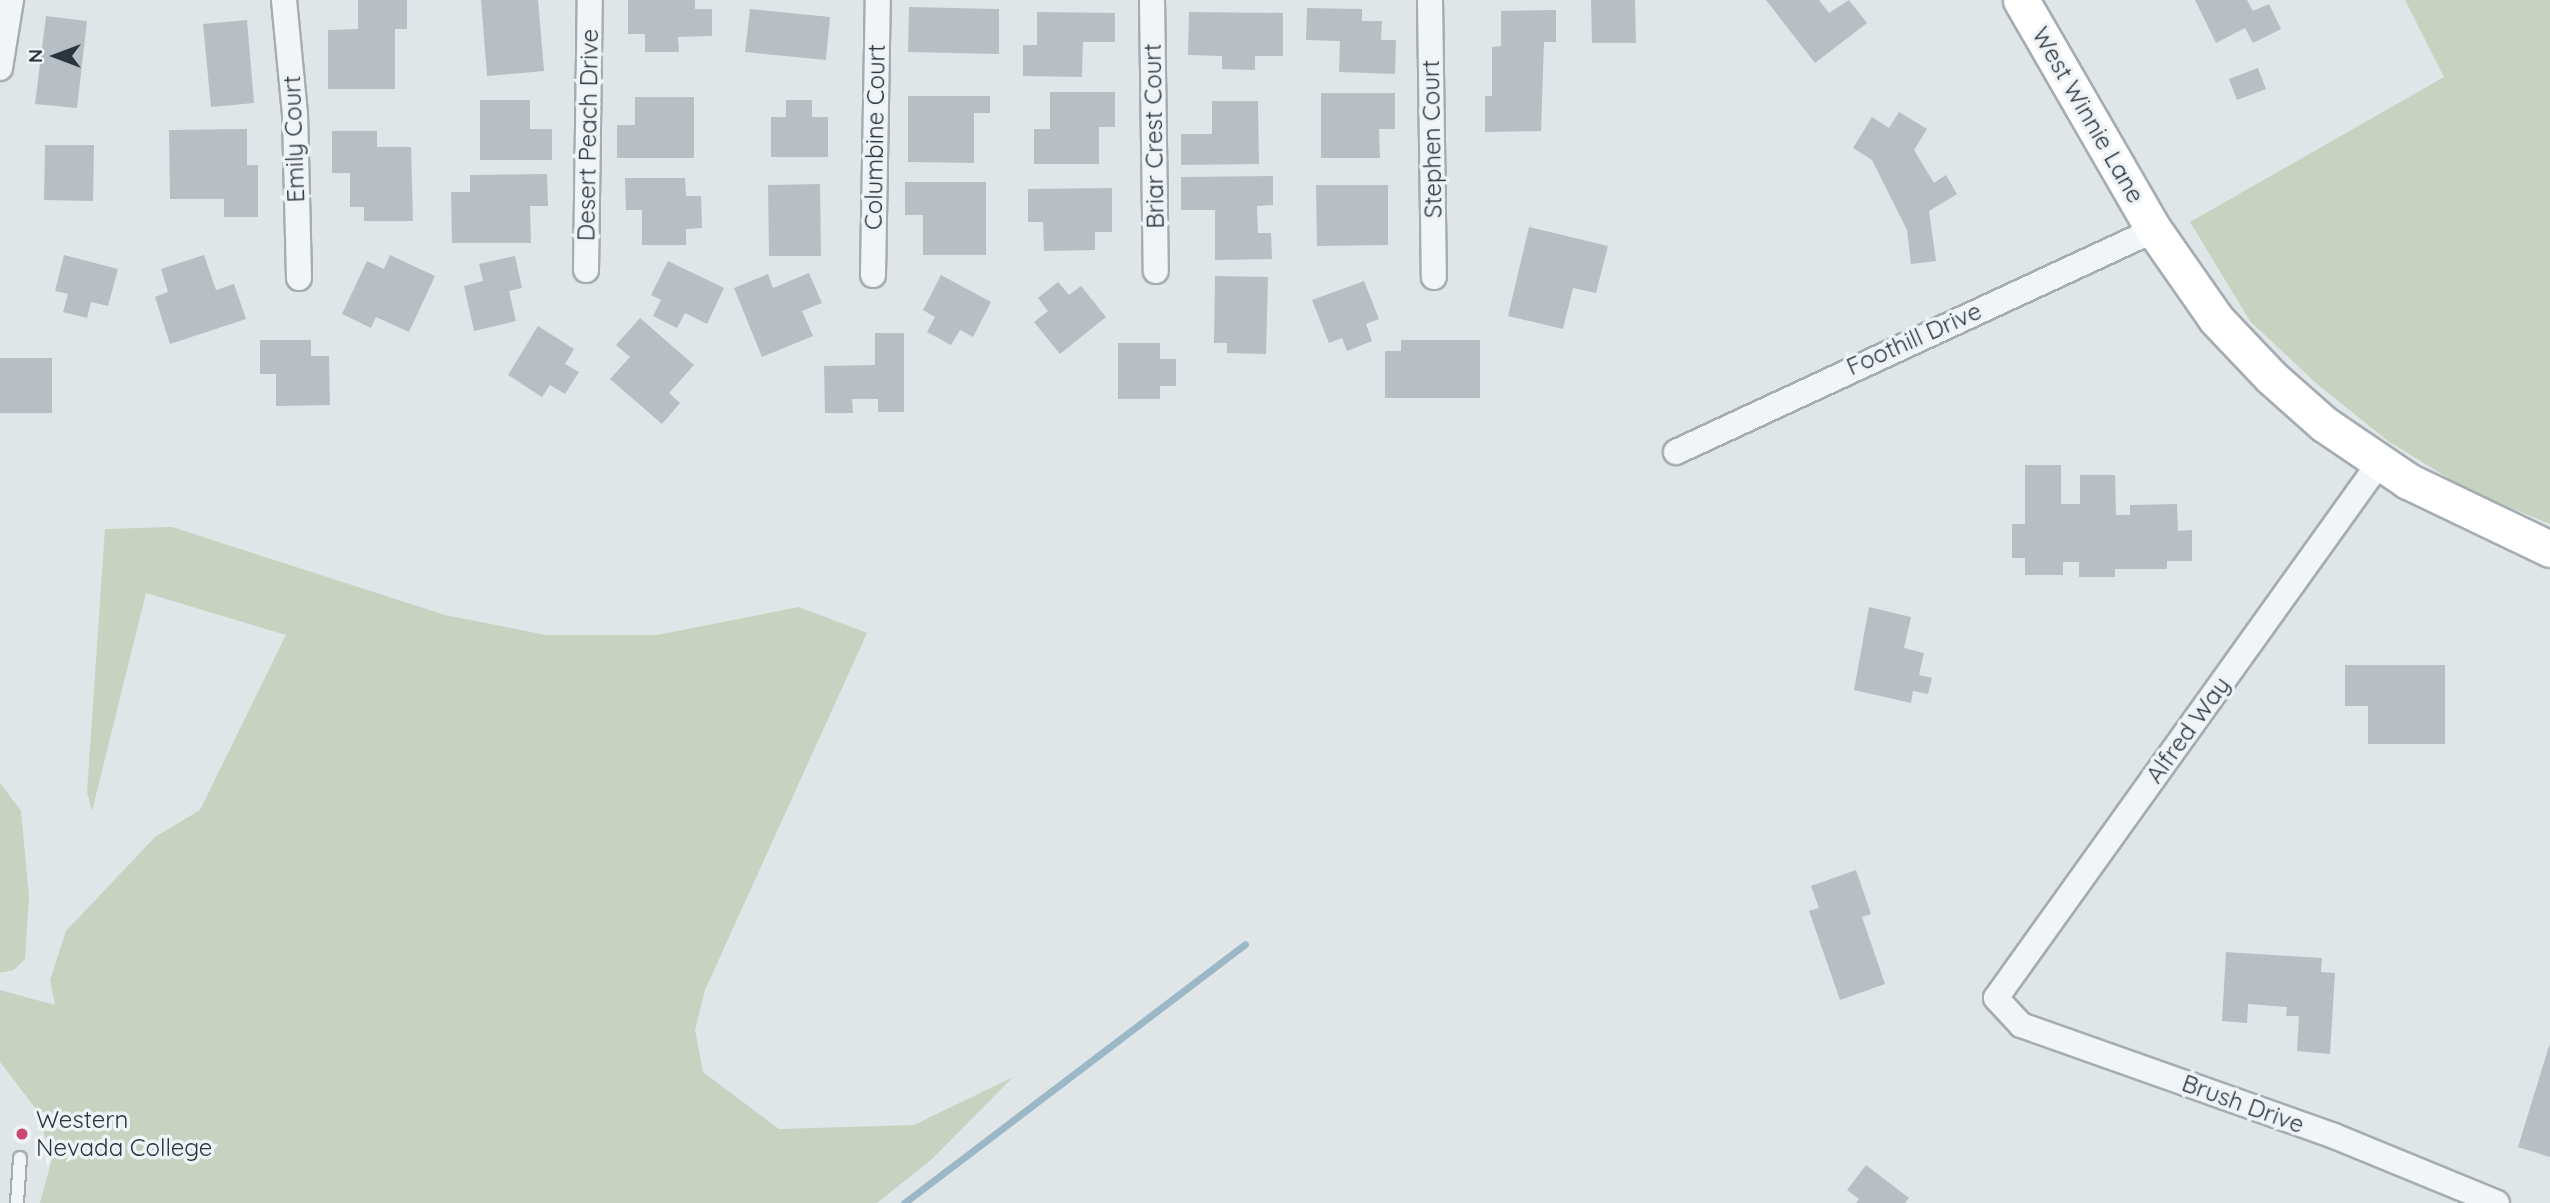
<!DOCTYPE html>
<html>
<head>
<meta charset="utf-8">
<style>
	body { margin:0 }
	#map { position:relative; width:2550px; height:1203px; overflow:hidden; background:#e0e5e8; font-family:Quicksand,sans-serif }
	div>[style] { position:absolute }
	.green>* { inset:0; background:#c8d2c1 }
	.stream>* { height:7px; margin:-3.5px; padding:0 3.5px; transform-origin:3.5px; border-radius:3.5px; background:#9cb8c7 }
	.building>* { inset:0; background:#b7bfc5 }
	.roads { filter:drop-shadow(2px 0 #a5adb2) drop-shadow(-2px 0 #a5adb2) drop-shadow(0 2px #a5adb2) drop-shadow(0 -2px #a5adb2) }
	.lane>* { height:12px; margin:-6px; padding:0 6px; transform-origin:6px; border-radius:6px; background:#f2f5f7 }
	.street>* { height:24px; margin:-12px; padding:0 12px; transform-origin:12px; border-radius:12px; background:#f2f5f7 }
	.secondary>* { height:35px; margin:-17.5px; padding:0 17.5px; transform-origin:17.5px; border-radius:17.5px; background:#fff }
	.dots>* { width:19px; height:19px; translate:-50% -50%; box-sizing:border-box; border:4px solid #eff3f6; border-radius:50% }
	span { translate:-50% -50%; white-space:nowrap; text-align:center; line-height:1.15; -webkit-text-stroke:7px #eff3f6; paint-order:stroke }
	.street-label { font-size:24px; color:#29353f }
	.poi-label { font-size:24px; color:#29353f }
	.left { translate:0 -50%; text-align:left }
	.north { position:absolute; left:21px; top:21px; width:70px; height:70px; -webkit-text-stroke:5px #eff3f6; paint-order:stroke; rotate:270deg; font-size:19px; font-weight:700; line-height:28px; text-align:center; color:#29353f }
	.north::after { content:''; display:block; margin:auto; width:24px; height:32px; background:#29353f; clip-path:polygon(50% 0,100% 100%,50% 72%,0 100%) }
</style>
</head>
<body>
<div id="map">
	<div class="green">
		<i style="clip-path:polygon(2405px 0,2550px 0,2550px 524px,2469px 491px,2388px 441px,2317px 384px,2250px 321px,2190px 222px,2444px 77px)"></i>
		<i style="clip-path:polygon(172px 527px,445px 615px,546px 635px,657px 635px,799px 607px,867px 633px,705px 990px,695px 1030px,703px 1072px,779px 1129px,914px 1125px,1013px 1077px,932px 1159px,877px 1203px,40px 1203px,52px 1159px,36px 1109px,0 1062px,0 990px,55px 1005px,50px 980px,66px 931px,155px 837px,200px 810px,286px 635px,146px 593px,92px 811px,87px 792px,105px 529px)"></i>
		<i style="clip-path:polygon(0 783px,21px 811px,29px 897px,25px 959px,14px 970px,4px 972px,0 972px)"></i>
	</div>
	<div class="stream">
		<i style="left:904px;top:1203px;width:428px;rotate:-37.2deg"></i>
	</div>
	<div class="building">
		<i style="clip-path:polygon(358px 0,407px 0,407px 29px,395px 29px,395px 89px,328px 89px,328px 30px,358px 29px)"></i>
		<i style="clip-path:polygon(481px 0,538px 0,544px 71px,487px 76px)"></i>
		<i style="clip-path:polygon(628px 0,695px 0,695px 9px,712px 9px,712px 36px,678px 37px,679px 52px,645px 52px,645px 34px,628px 34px)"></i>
		<i style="clip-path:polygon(1591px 0,1635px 0,1636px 43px,1592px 43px)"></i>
		<i style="clip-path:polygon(1766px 0,1819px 0,1829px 13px,1849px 0,1867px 23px,1815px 63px)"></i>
		<i style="clip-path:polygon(2195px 0,2247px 0,2253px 11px,2269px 4px,2281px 29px,2253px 43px,2245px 28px,2216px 43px)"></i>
		<i style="clip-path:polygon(909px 7px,999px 9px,999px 54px,908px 52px)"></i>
		<i style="clip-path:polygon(1307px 8px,1362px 9px,1362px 21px,1382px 21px,1381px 40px,1396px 40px,1395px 74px,1339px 72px,1340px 41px,1306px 40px)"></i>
		<i style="clip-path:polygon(750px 9px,830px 17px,826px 60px,745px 52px)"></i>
		<i style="clip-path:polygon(1556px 10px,1556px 42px,1544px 42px,1541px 131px,1485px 132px,1485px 96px,1492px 96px,1492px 47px,1501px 46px,1501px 11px)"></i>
		<i style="clip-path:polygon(1037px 12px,1115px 13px,1115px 42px,1083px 42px,1082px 77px,1023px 76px,1023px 45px,1037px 45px)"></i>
		<i style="clip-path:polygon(1189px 12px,1283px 13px,1283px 56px,1255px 56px,1255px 70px,1222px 69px,1222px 56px,1188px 55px)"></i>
		<i style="clip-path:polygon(46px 16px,87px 21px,77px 108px,35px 104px)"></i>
		<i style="clip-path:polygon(247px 20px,254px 103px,211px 107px,203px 24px)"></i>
		<i style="clip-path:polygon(2258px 68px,2266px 89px,2237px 100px,2229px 79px)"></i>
		<i style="clip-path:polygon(1050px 92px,1115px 92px,1115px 127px,1099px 127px,1099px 164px,1034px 164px,1034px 129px,1050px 129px)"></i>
		<i style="clip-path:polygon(1321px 93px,1395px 93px,1395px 129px,1379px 129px,1380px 158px,1321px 158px)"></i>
		<i style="clip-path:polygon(908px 96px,990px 96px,990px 113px,974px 113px,974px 163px,908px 162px)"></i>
		<i style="clip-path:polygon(635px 97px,694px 97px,694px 158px,617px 158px,617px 125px,635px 125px)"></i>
		<i style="clip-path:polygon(480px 100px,530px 100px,530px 129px,552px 129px,552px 160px,480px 160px)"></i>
		<i style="clip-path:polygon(786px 100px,812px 100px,812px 117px,828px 117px,828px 157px,771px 157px,771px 117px,786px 117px)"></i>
		<i style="clip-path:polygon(1212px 101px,1258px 101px,1259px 164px,1181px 165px,1181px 134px,1212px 134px)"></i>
		<i style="clip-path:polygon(1899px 112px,1927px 129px,1914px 150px,1934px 183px,1946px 175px,1957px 194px,1929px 211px,1936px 261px,1911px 264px,1907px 230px,1872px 160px,1853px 148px,1872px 117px,1889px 128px)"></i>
		<i style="clip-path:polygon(247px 129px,247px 165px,258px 165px,258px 217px,224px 217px,224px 199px,170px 199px,169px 130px)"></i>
		<i style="clip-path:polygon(332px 131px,377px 131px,377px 147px,411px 147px,413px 221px,364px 221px,364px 207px,350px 207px,350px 173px,332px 173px)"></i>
		<i style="clip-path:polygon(45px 145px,94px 145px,93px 201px,44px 200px)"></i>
		<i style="clip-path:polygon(547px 174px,548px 206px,530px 206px,531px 243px,452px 243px,451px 192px,470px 192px,470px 175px)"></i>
		<i style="clip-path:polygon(1273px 176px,1273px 205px,1257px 206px,1258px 233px,1271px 233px,1272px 259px,1215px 260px,1215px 210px,1181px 210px,1181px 177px)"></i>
		<i style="clip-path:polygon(625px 178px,685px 178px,686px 196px,701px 196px,702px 228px,686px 229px,686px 245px,642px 245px,642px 210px,626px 210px)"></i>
		<i style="clip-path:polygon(905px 182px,986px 182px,986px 255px,923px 255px,923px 215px,905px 215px)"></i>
		<i style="clip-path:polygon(820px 184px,821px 256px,769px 256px,768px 185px)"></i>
		<i style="clip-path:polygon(1316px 185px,1388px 185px,1388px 245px,1317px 246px)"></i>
		<i style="clip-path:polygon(1112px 188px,1112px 232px,1095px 232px,1095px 250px,1044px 251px,1043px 222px,1028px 222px,1028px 189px)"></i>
		<i style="clip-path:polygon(1529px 227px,1608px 246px,1596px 293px,1573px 288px,1563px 329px,1508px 316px)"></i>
		<i style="clip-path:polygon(64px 255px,118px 269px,108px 306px,91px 302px,87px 318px,63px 312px,68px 294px,55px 291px)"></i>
		<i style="clip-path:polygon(204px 255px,216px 290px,234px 284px,246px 319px,170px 344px,155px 297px,168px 292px,161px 269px)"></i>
		<i style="clip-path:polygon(390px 255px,435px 276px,409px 332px,376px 317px,371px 328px,342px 314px,367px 261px,384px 269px)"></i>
		<i style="clip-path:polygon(515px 256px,522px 288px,509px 291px,516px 321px,474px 331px,464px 286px,483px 281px,479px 264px)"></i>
		<i style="clip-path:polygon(668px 261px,724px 288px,707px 324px,685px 313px,677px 328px,653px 316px,661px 300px,651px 295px)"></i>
		<i style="clip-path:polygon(809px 273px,822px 303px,802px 311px,813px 336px,762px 357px,734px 288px,768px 274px,773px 288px)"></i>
		<i style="clip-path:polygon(941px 275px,991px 302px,973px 337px,960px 330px,951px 345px,927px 332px,935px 317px,923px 310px)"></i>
		<i style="clip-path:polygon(1215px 276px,1268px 277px,1266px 354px,1227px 353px,1227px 343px,1214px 343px)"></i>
		<i style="clip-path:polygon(1364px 281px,1379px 319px,1366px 324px,1372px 341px,1347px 351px,1342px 338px,1329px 343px,1312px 300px)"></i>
		<i style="clip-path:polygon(1058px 282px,1069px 295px,1081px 286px,1106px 317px,1060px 354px,1034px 322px,1048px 311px,1038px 298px)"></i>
		<i style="clip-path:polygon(640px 318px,694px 365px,669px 393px,680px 403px,662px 424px,610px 379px,630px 357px,616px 345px)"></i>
		<i style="clip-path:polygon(538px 326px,574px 349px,565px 364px,579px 372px,565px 394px,550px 385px,542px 397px,508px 375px)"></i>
		<i style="clip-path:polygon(875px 333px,904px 333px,904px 412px,878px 412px,878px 399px,852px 399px,853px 413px,825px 413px,824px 366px,875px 365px)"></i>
		<i style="clip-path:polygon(260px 340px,311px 340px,311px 356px,329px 356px,330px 405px,276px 406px,276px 374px,260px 374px)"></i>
		<i style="clip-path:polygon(1401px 340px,1480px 340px,1480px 398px,1385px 398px,1385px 351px,1401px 351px)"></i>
		<i style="clip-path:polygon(1118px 343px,1160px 343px,1160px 359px,1176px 359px,1176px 386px,1160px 386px,1160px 399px,1118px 399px)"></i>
		<i style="clip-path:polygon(0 358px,52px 358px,52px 413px,0 413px)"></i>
		<i style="clip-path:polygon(2025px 465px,2061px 465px,2061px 504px,2080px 504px,2080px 475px,2115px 475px,2116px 515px,2130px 515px,2130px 505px,2177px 504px,2178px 531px,2192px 530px,2192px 561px,2167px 561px,2167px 569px,2115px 569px,2115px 577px,2079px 577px,2079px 562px,2063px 562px,2063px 575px,2025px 575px,2025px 558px,2012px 558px,2012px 524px,2025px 524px)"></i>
		<i style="clip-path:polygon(1869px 607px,1911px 617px,1904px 648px,1924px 653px,1919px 675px,1932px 678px,1928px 694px,1913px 691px,1911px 703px,1854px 690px)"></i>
		<i style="clip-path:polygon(2345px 665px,2445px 665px,2445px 744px,2368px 744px,2368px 706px,2345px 706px)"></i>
		<i style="clip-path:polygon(1856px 870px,1871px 914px,1862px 917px,1885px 984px,1840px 1000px,1809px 911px,1819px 908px,1811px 886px)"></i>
		<i style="clip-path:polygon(2226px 952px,2322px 958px,2321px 972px,2335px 973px,2330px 1054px,2297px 1051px,2299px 1016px,2286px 1016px,2287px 1007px,2248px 1004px,2247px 1023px,2222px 1021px)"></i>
		<i style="clip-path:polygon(2549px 1046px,2550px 1046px,2550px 1157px,2518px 1147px)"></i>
		<i style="clip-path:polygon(1866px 1165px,1909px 1198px,1905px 1203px,1856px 1203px,1859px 1199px,1847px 1190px)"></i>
	</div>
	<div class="roads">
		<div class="lane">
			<i style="left:17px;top:1203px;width:45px;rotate:-86.2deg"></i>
		</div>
		<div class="street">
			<i style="left:284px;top:0;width:115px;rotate:84.5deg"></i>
			<i style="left:295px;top:114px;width:164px;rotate:88.6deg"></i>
			<i style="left:1152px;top:0;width:271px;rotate:89.2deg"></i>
			<i style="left:1430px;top:0;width:277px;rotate:89.2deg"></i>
			<i style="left:0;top:68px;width:69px;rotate:-80.8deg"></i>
			<i style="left:586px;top:270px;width:270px;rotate:-89.2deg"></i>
			<i style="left:873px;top:275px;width:275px;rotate:-89deg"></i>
			<i style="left:1676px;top:452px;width:527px;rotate:-24.91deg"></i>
			<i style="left:2380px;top:462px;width:659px;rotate:125.62deg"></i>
			<i style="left:1996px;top:998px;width:37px;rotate:47deg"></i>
			<i style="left:2021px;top:1025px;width:332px;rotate:19.5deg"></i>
			<i style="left:2334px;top:1136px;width:176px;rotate:22.3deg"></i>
		</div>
		<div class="secondary">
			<i style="left:2021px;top:0;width:266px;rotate:60deg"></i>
			<i style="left:2154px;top:230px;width:108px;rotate:55.1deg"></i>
			<i style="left:2216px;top:319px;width:80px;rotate:46.5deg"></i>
			<i style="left:2271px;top:377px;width:71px;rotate:41.6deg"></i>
			<i style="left:2324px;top:424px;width:102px;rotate:34.2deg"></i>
			<i style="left:2408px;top:481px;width:157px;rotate:25.6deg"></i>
		</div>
	</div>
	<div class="dots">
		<i style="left:22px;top:1134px;background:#ca4870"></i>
	</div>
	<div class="street-label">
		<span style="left:2088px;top:115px;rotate:60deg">West Winnie Lane</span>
		<span style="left:588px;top:135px;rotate:-89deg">Desert Peach Drive</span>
		<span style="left:1154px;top:136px;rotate:-91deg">Briar Crest Court</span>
		<span style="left:875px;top:137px;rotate:-89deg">Columbine Court</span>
		<span style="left:294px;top:139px;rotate:-92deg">Emily Court</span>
		<span style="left:1432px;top:139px;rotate:-91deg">Stephen Court</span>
		<span style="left:1914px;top:339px;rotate:-24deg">Foothill Drive</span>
		<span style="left:2188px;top:730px;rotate:-54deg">Alfred Way</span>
		<span style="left:2243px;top:1104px;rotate:20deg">Brush Drive</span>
	</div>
	<div class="poi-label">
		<span class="left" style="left:36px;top:1134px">Western<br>Nevada College</span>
	</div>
	<div class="north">N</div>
</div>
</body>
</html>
